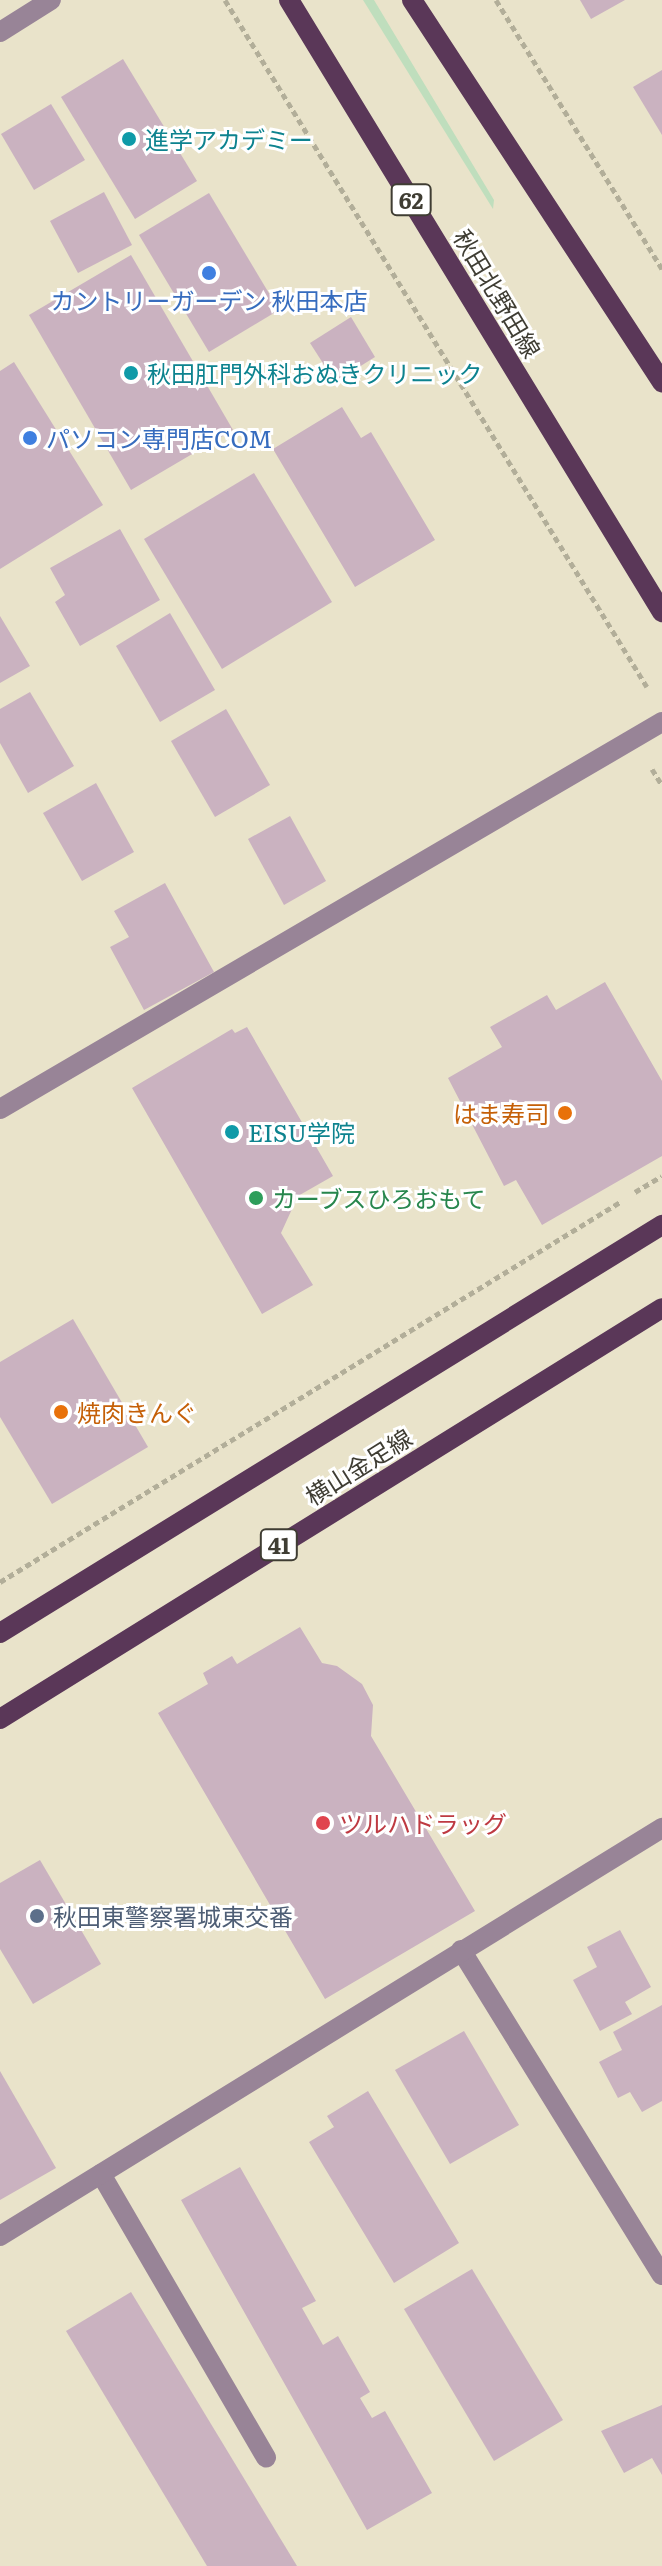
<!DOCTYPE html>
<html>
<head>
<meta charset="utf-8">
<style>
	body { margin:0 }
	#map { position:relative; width:662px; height:2566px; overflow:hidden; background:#e9e3ca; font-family:Literata,"Noto Sans JP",serif }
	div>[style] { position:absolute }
	.green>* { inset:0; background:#bfdebd }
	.building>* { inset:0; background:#cab2c0 }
	.path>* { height:5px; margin-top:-2.5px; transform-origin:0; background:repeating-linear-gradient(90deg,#b2ae99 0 6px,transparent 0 10px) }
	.minor>* { height:20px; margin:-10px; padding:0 10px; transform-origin:10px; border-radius:10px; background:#988497 }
	.major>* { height:20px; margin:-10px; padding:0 10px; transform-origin:10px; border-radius:10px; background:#5a3758 }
	.dots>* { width:22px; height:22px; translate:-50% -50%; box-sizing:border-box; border:4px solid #fff; border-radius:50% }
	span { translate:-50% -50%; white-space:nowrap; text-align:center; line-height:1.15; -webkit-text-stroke:6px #fff; paint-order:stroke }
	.shield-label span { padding:2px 6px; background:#fff; border:2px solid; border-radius:6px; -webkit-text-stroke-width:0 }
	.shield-label { font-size:22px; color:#3f3d33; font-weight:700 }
	.culture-label { font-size:24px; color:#0d838f }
	.left { translate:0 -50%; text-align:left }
	.street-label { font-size:24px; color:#3f3d33 }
	.shop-label { font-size:24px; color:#366cbe }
	.food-label { font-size:24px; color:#c56008 }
	.right { translate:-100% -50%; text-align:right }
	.leisure-label { font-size:24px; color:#27864d }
	.health-label { font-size:24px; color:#be3a42 }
	.service-label { font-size:24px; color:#4e5e75 }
</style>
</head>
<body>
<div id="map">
	<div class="green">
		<i style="clip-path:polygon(363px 0,374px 0,494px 200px,493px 209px)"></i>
	</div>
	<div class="building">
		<i style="clip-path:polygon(580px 0,625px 0,591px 19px)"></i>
		<i style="clip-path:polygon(123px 59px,197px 181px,135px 219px,61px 97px)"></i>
		<i style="clip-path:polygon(662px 70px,662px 135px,633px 87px)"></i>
		<i style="clip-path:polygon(51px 104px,85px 160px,34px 190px,1px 134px)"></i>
		<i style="clip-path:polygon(104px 192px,132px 245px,78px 273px,50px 221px)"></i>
		<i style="clip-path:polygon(209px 193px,279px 310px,209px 352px,139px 235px)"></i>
		<i style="clip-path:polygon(131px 255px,233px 430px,131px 490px,29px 315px)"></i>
		<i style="clip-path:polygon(351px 317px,375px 357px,335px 382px,310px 343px)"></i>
		<i style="clip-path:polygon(14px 362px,103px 505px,0 569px,0 371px)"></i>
		<i style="clip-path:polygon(342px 407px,361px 438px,371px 432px,435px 540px,355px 587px,273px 449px)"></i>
		<i style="clip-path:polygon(254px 473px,332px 602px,222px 669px,144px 539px)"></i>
		<i style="clip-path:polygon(120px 529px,160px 600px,80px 646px,55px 602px,65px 595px,50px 568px)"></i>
		<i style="clip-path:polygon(170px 613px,215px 690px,160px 722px,116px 646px)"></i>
		<i style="clip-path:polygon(0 616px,30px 666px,0 683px)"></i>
		<i style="clip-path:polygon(30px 692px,74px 766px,28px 793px,0 743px,0 709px)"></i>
		<i style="clip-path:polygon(226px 709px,270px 785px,215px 817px,171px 741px)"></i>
		<i style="clip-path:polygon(96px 783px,134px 852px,82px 881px,43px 813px)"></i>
		<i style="clip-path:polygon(290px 816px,326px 881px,284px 905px,248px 839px)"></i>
		<i style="clip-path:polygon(165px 883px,214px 972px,144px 1010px,110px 947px,129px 937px,114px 911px)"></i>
		<i style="clip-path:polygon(605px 982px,662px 1081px,662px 1156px,542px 1225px,516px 1180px,504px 1186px,448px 1078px,502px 1047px,490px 1027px,547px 995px,556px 1010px)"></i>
		<i style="clip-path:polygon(247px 1027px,333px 1176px,298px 1196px,281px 1233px,313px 1285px,262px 1314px,132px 1088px,232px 1029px,235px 1033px)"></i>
		<i style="clip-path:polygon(73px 1319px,148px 1447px,52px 1504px,0 1417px,0 1362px)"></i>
		<i style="clip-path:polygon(300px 1627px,322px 1663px,337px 1666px,362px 1684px,373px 1705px,371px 1736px,475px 1911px,325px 1999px,158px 1713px,208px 1684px,203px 1673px,232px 1656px,237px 1664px)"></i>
		<i style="clip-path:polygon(40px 1860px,101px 1964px,33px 2004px,0 1949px,0 1883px)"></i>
		<i style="clip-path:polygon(620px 1930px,651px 1987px,625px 2002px,632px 2014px,600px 2031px,573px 1980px,597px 1967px,587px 1947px)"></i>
		<i style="clip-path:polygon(662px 2005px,662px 2101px,642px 2112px,630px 2092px,618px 2098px,599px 2062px,622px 2050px,613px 2032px)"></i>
		<i style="clip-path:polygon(464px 2031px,519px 2125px,450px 2164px,395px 2070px)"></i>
		<i style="clip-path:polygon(0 2071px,56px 2168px,0 2200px)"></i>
		<i style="clip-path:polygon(368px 2091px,459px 2243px,394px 2283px,309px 2142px,334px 2127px,327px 2116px)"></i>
		<i style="clip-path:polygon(240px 2167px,316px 2301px,302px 2308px,323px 2345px,338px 2336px,370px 2392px,360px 2398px,372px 2418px,385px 2411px,432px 2493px,367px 2530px,181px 2200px)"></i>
		<i style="clip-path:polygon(472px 2269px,563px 2420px,494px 2461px,404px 2309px)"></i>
		<i style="clip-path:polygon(131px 2292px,297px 2566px,207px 2566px,66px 2331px)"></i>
		<i style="clip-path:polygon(662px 2405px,662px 2475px,652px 2458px,624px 2473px,601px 2431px)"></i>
	</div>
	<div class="path">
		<i style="left:225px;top:0;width:806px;rotate:58.44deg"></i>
		<i style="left:496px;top:0;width:316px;rotate:58.3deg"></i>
		<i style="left:652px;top:769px;width:19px;rotate:58deg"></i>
		<i style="left:635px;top:1192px;width:31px;rotate:-31deg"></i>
		<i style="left:0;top:1582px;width:727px;rotate:-31.5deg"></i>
	</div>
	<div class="minor">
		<i style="left:0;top:32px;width:60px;rotate:-32.1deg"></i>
		<i style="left:0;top:1109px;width:767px;rotate:-30.31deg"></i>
		<i style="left:461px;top:1950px;width:382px;rotate:58.3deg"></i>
		<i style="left:101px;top:2174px;width:328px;rotate:59.8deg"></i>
		<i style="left:0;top:2236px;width:778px;rotate:-31.65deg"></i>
	</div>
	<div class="major">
		<i style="left:289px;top:0;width:717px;rotate:58.64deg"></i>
		<i style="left:412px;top:0;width:457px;rotate:56.8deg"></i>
		<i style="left:0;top:1633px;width:778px;rotate:-31.65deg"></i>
		<i style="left:0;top:1719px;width:779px;rotate:-31.83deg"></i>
	</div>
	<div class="dots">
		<i style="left:129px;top:139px;background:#0f9aa8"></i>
		<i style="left:209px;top:273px;background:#3f7fe0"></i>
		<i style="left:131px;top:373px;background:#0f9aa8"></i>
		<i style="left:30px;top:438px;background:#3f7fe0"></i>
		<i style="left:565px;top:1113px;background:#e8710a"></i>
		<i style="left:232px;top:1132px;background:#0f9aa8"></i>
		<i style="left:256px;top:1198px;background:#2e9e5b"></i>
		<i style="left:61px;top:1412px;background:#e8710a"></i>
		<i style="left:323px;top:1823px;background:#e0444e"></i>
		<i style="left:37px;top:1916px;background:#5c6f8a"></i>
	</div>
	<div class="shield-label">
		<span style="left:411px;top:200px">62</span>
		<span style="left:279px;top:1545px">41</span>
	</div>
	<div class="culture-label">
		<span class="left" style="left:145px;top:139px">進学アカデミー</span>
		<span class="left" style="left:147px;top:373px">秋田肛門外科おぬきクリニック</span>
		<span class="left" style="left:248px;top:1132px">EISU学院</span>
	</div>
	<div class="street-label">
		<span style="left:498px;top:293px;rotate:59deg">秋田北野田線</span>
		<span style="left:358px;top:1466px;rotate:-32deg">横山金足線</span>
	</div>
	<div class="shop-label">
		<span style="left:209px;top:300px">カントリーガーデン 秋田本店</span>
		<span class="left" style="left:46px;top:438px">パソコン専門店COM</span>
	</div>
	<div class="food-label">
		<span class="right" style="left:549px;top:1113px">はま寿司</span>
		<span class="left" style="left:77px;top:1412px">焼肉きんぐ</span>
	</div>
	<div class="leisure-label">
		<span class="left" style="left:272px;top:1198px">カーブスひろおもて</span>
	</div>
	<div class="health-label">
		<span class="left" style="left:339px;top:1823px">ツルハドラッグ</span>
	</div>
	<div class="service-label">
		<span class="left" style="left:53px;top:1916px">秋田東警察署城東交番</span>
	</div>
</div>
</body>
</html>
